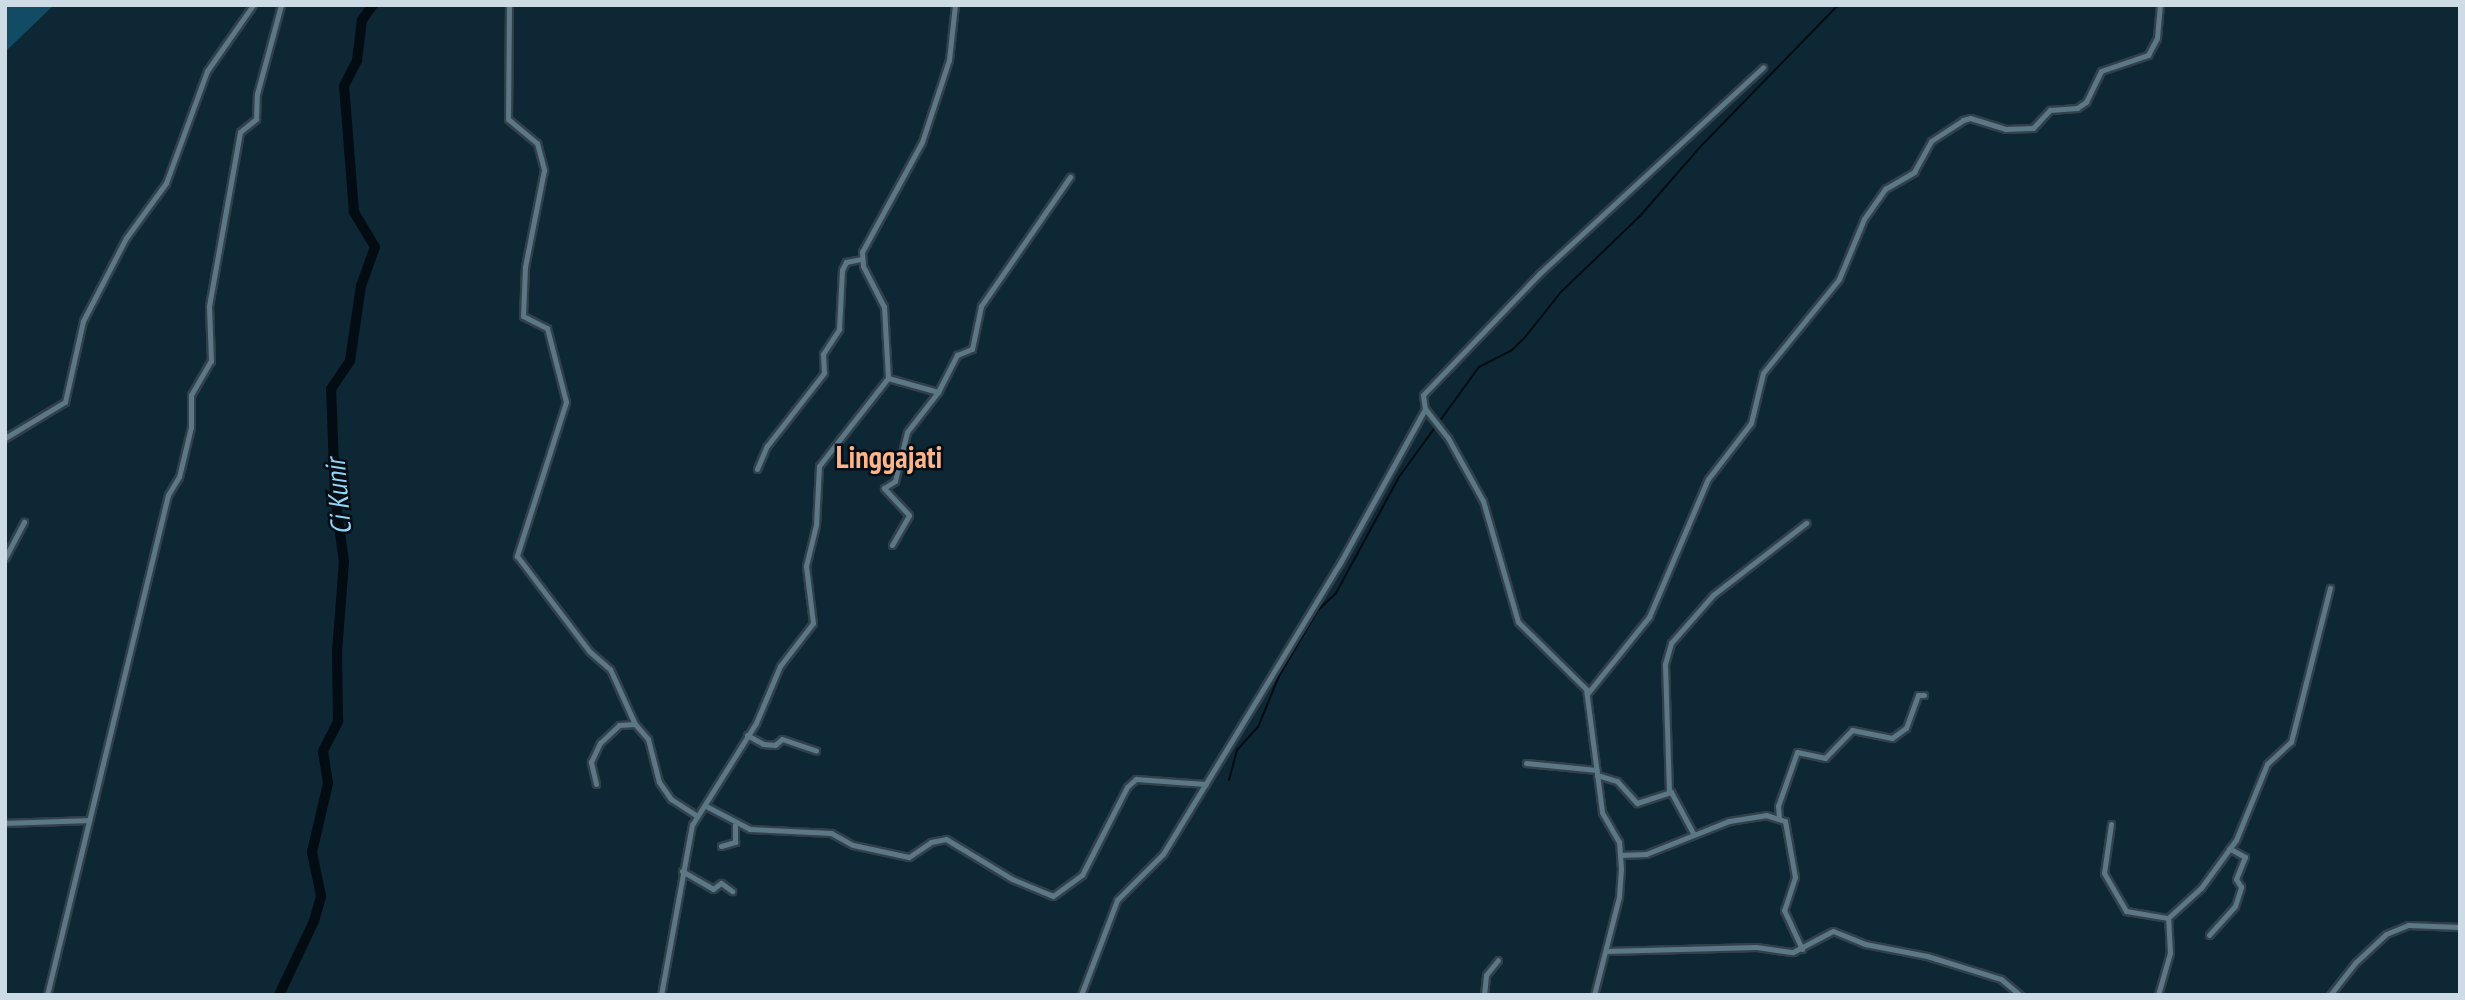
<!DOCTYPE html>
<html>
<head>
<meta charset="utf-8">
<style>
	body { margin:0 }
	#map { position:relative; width:2465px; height:1000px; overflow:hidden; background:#0d2734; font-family:"PT Sans Narrow",sans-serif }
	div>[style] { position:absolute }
	.green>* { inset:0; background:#124b64 }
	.stream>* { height:2px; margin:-1px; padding:0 1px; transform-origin:1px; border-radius:1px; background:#020c12 }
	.river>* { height:10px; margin:-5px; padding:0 5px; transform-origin:5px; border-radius:5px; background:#020c12 }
	.roads { filter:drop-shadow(2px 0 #31404b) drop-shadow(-2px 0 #31404b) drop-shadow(0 2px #31404b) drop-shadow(0 -2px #31404b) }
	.minor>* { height:5px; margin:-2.5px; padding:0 2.5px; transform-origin:2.5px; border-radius:2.5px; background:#5c7786 }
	span { translate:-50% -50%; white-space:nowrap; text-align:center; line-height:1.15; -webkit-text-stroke:5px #050e14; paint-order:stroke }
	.water-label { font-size:28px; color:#91d6f9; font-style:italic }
	.quarter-label { font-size:30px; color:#fcb58b; font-weight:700 }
	.frame { position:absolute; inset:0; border:7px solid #ccdbe4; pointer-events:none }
</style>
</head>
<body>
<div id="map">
	<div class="green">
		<i style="clip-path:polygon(5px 5px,54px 5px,5px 52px)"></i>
	</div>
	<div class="stream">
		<i style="left:1229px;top:780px;width:31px;rotate:-75deg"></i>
		<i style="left:1237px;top:750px;width:31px;rotate:-48deg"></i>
		<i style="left:1258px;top:727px;width:55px;rotate:-67.6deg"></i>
		<i style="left:1279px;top:676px;width:77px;rotate:-59.4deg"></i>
		<i style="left:1318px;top:610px;width:25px;rotate:-43deg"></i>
		<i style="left:1336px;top:593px;width:132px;rotate:-61.5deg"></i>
		<i style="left:1399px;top:477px;width:136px;rotate:-54deg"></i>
		<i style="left:1479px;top:367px;width:37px;rotate:-27deg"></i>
		<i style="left:1512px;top:350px;width:20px;rotate:-45deg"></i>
		<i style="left:1526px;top:336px;width:56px;rotate:-51.5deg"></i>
		<i style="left:1561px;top:292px;width:110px;rotate:-43.9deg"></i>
		<i style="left:1640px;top:216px;width:94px;rotate:-48.9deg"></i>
		<i style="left:1702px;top:145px;width:195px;rotate:-45.8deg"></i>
	</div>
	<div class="river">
		<i style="left:279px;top:995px;width:82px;rotate:-64.7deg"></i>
		<i style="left:314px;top:921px;width:26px;rotate:-74deg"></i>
		<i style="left:321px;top:896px;width:45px;rotate:-101.6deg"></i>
		<i style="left:312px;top:852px;width:71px;rotate:-76.9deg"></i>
		<i style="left:328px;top:783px;width:32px;rotate:-99deg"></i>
		<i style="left:323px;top:751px;width:34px;rotate:-63deg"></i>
		<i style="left:338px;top:721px;width:69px;rotate:-90.8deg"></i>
		<i style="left:337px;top:652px;width:90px;rotate:-85.6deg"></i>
		<i style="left:344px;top:562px;width:67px;rotate:-97.8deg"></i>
		<i style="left:335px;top:496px;width:107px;rotate:-92.1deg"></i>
		<i style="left:331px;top:389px;width:34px;rotate:-56deg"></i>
		<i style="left:350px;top:361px;width:76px;rotate:-81.7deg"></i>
		<i style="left:361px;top:286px;width:41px;rotate:-70.3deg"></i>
		<i style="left:375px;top:247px;width:41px;rotate:-121deg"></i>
		<i style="left:354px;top:212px;width:126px;rotate:-94.5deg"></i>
		<i style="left:344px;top:86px;width:29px;rotate:-63deg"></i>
		<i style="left:357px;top:60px;width:40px;rotate:-82.9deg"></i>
		<i style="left:362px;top:20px;width:19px;rotate:-54deg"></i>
	</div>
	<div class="roads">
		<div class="minor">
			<i style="left:509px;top:5px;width:114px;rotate:90.5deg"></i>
			<i style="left:508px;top:119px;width:38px;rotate:40deg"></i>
			<i style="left:537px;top:143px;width:28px;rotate:75deg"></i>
			<i style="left:544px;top:170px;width:99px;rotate:101.1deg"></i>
			<i style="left:525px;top:267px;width:49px;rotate:92.3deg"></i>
			<i style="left:523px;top:316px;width:27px;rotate:27deg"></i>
			<i style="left:547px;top:328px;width:76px;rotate:75.6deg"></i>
			<i style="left:566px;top:402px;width:162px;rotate:107.7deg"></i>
			<i style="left:517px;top:556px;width:119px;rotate:52.8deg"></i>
			<i style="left:589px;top:651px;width:28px;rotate:41deg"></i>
			<i style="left:610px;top:669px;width:60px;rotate:65.6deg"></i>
			<i style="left:635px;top:724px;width:20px;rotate:49deg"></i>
			<i style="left:648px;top:739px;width:44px;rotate:75.7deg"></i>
			<i style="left:659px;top:782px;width:21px;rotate:55deg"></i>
			<i style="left:671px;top:799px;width:31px;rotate:33deg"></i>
			<i style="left:888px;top:378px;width:52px;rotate:15.6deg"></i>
			<i style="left:5px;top:438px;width:70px;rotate:-31deg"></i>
			<i style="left:65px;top:402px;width:83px;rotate:-77.5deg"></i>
			<i style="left:83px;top:321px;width:93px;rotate:-62.6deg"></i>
			<i style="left:126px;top:238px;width:68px;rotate:-54deg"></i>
			<i style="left:166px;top:183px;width:119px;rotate:-69.9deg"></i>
			<i style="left:207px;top:71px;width:80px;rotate:-55.1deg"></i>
			<i style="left:757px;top:469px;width:25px;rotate:-67deg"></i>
			<i style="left:767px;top:446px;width:93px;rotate:-52deg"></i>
			<i style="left:824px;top:373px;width:19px;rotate:-93deg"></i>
			<i style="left:823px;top:354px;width:30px;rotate:-57deg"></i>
			<i style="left:839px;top:329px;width:59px;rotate:-87.1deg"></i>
			<i style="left:842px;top:270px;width:9px;rotate:-63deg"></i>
			<i style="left:846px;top:262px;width:15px;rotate:-11deg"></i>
			<i style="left:892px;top:545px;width:34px;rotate:-60deg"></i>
			<i style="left:909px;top:515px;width:37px;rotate:-133deg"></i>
			<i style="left:884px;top:488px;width:13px;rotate:-32deg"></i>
			<i style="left:895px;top:481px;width:50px;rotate:-76.2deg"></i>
			<i style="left:907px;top:432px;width:51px;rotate:-52.2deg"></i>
			<i style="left:938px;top:392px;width:42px;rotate:-62.8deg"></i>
			<i style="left:957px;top:355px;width:16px;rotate:-22deg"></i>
			<i style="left:972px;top:349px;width:44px;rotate:-78.2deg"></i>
			<i style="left:981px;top:306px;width:157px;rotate:-55.4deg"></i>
			<i style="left:5px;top:558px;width:41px;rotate:-62.2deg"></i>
			<i style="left:1587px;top:694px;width:99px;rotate:-51.2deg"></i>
			<i style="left:1649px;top:617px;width:150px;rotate:-66.9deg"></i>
			<i style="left:1708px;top:479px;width:71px;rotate:-52.5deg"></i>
			<i style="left:1751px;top:423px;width:51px;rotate:-76.5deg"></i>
			<i style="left:1763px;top:373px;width:121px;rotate:-51deg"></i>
			<i style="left:1839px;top:279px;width:65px;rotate:-67.4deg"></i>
			<i style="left:1864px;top:219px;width:37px;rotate:-55deg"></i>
			<i style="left:1885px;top:189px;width:34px;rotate:-30deg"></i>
			<i style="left:1914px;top:172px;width:35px;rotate:-61deg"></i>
			<i style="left:1931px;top:141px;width:38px;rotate:-33deg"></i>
			<i style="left:1963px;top:120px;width:7px;rotate:-16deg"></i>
			<i style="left:1970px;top:118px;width:37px;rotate:17deg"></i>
			<i style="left:2005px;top:129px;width:28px;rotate:-2deg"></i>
			<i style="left:2033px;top:128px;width:25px;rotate:-47deg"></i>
			<i style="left:2050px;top:110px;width:27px;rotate:-4deg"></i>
			<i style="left:2077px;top:108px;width:11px;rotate:-34deg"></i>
			<i style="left:2086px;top:102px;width:34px;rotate:-64deg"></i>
			<i style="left:2101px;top:71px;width:50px;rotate:-18.8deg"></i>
			<i style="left:2148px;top:55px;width:19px;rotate:-62deg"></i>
			<i style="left:2157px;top:38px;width:33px;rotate:-85deg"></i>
			<i style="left:747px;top:735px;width:18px;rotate:29deg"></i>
			<i style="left:763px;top:744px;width:12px;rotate:5deg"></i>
			<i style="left:775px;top:745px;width:9px;rotate:-41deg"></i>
			<i style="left:782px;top:739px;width:36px;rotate:19deg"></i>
			<i style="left:1526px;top:763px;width:71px;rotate:5.6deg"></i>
			<i style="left:1597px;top:775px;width:21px;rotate:17deg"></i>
			<i style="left:1617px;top:781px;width:30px;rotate:48deg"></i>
			<i style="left:1637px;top:803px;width:36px;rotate:-18deg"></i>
			<i style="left:1671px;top:792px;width:47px;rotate:61.8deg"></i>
			<i style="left:596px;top:784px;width:23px;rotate:-103deg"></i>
			<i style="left:591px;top:762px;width:21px;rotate:-65deg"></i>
			<i style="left:600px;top:743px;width:26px;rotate:-43deg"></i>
			<i style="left:619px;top:725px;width:16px;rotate:-4deg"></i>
			<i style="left:1669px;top:792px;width:128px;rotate:-91.8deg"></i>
			<i style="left:1665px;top:664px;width:22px;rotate:-74deg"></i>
			<i style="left:1671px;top:643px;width:64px;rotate:-48.8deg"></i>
			<i style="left:1713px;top:595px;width:118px;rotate:-37.7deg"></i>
			<i style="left:706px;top:806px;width:50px;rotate:27.6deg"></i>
			<i style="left:750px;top:829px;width:81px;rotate:2.8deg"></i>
			<i style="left:831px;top:833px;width:25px;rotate:29deg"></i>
			<i style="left:853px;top:845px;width:57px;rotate:12.1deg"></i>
			<i style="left:909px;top:857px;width:27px;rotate:-34deg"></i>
			<i style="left:931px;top:842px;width:15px;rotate:-11deg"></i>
			<i style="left:946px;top:839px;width:77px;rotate:31.2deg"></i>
			<i style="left:1012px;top:879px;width:44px;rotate:22.5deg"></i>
			<i style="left:1053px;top:896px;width:36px;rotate:-36deg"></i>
			<i style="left:1082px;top:875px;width:99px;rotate:-62.9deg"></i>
			<i style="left:1127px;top:787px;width:12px;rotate:-42deg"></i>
			<i style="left:1136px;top:779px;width:70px;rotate:4.1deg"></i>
			<i style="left:1779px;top:819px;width:13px;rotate:-94deg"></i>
			<i style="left:1778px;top:806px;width:57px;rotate:-70.6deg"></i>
			<i style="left:1797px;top:752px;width:29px;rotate:12deg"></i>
			<i style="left:1825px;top:758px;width:39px;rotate:-46deg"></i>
			<i style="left:1852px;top:730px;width:41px;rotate:11.3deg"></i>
			<i style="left:1892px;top:738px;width:17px;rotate:-36deg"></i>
			<i style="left:1906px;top:728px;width:35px;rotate:-70deg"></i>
			<i style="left:1918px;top:695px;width:6px"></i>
			<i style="left:5px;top:823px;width:84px;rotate:-2deg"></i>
			<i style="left:2111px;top:824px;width:49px;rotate:98.1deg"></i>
			<i style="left:2104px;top:873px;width:44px;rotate:59.9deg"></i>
			<i style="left:2126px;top:911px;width:43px;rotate:9.5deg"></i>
			<i style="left:721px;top:846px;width:15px;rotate:-16deg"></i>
			<i style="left:735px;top:842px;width:17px;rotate:-90deg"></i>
			<i style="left:1620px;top:855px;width:26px;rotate:-2deg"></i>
			<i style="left:1646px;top:854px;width:89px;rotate:-21.7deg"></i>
			<i style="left:1729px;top:821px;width:37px;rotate:-9deg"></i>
			<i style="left:1766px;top:815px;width:20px;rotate:18deg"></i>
			<i style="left:1785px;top:821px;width:57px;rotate:79.9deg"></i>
			<i style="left:1795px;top:877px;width:35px;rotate:108deg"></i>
			<i style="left:1784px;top:910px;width:43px;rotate:65.2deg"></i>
			<i style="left:682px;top:871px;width:36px;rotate:30deg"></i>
			<i style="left:713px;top:889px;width:10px;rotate:-37deg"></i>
			<i style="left:721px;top:883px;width:14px;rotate:36deg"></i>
			<i style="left:2209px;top:935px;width:39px;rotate:-48deg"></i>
			<i style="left:2235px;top:906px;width:20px;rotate:-72deg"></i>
			<i style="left:2241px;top:887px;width:9px;rotate:-122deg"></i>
			<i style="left:2236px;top:879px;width:24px;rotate:-68deg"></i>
			<i style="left:2245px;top:857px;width:18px;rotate:-151deg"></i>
			<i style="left:1606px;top:951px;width:150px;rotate:-1.5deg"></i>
			<i style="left:1756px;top:947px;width:37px;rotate:8deg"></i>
			<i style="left:1793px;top:952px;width:45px;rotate:-27.7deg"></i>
			<i style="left:1833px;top:931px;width:35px;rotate:22deg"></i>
			<i style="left:1865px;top:944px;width:63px;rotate:11deg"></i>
			<i style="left:1927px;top:956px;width:77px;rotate:17.3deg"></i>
			<i style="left:2001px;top:979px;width:25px;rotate:40deg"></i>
			<i style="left:47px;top:995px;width:514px;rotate:-76.4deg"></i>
			<i style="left:168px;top:495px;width:21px;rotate:-59deg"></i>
			<i style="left:179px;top:477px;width:51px;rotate:-76.5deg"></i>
			<i style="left:191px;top:427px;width:32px;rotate:-90deg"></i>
			<i style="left:191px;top:395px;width:39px;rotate:-60deg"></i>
			<i style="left:211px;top:361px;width:55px;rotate:-92.1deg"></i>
			<i style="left:209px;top:306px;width:177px;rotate:-79.9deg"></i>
			<i style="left:240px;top:132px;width:21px;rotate:-39deg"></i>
			<i style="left:256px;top:119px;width:25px;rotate:-88deg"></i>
			<i style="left:257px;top:94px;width:92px;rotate:-74.9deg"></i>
			<i style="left:661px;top:995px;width:173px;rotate:-79.7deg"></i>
			<i style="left:692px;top:825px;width:120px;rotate:-57.9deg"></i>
			<i style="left:756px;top:723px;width:62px;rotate:-67.2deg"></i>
			<i style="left:780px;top:666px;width:54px;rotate:-52.5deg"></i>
			<i style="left:813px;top:623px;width:57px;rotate:-97deg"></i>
			<i style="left:806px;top:566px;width:42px;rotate:-76.3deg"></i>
			<i style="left:816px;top:525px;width:59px;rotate:-87.1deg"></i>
			<i style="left:819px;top:466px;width:112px;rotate:-51.9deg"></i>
			<i style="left:888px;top:378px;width:71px;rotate:-93.2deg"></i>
			<i style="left:884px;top:307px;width:46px;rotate:-117.1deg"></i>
			<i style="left:863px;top:266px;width:14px;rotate:-94deg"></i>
			<i style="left:862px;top:252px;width:125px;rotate:-61.4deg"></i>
			<i style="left:922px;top:142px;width:86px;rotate:-71.8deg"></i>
			<i style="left:949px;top:60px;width:55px;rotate:-83.8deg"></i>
			<i style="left:1081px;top:995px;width:102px;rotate:-69.2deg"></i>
			<i style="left:1117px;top:900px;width:65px;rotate:-45deg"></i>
			<i style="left:1163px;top:854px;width:341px;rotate:-58.7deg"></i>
			<i style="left:1340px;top:563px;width:176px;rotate:-61.1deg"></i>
			<i style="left:1484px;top:995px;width:20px;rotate:-84deg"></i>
			<i style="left:1486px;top:975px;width:19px;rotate:-51deg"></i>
			<i style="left:1594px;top:995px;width:101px;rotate:-75.7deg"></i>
			<i style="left:1619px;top:897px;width:28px;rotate:-86deg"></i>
			<i style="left:1621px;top:869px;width:27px;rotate:-94deg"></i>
			<i style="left:1619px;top:842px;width:34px;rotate:-120deg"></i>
			<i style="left:1602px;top:812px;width:124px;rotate:-97.4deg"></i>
			<i style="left:1586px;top:689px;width:95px;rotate:-135.4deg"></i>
			<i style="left:1518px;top:622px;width:126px;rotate:-106.1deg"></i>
			<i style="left:1483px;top:501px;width:72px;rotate:-119.1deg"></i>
			<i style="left:1448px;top:438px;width:37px;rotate:-128deg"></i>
			<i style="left:1425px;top:409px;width:14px;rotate:-98deg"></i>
			<i style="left:1423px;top:395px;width:168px;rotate:-46.2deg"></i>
			<i style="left:1539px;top:274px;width:305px;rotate:-42.7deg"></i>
			<i style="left:2158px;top:995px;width:44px;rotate:-74.1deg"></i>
			<i style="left:2170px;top:953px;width:35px;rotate:-93deg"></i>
			<i style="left:2168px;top:918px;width:45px;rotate:-42.3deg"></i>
			<i style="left:2201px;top:888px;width:59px;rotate:-53.9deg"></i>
			<i style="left:2236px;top:840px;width:82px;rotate:-67.8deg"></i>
			<i style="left:2267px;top:764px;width:33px;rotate:-43deg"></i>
			<i style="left:2291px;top:742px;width:159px;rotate:-75.8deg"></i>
			<i style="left:2330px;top:995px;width:41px;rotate:-52deg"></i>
			<i style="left:2355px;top:963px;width:42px;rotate:-43.1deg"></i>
			<i style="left:2386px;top:934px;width:24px;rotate:-22deg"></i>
			<i style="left:2408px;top:925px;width:52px;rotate:2.2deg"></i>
		</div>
	</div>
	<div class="water-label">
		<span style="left:338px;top:497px;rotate:-95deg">Ci Kunir</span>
	</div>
	<div class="quarter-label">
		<span style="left:889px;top:457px">Linggajati</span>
	</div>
	<div class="frame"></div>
</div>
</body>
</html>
